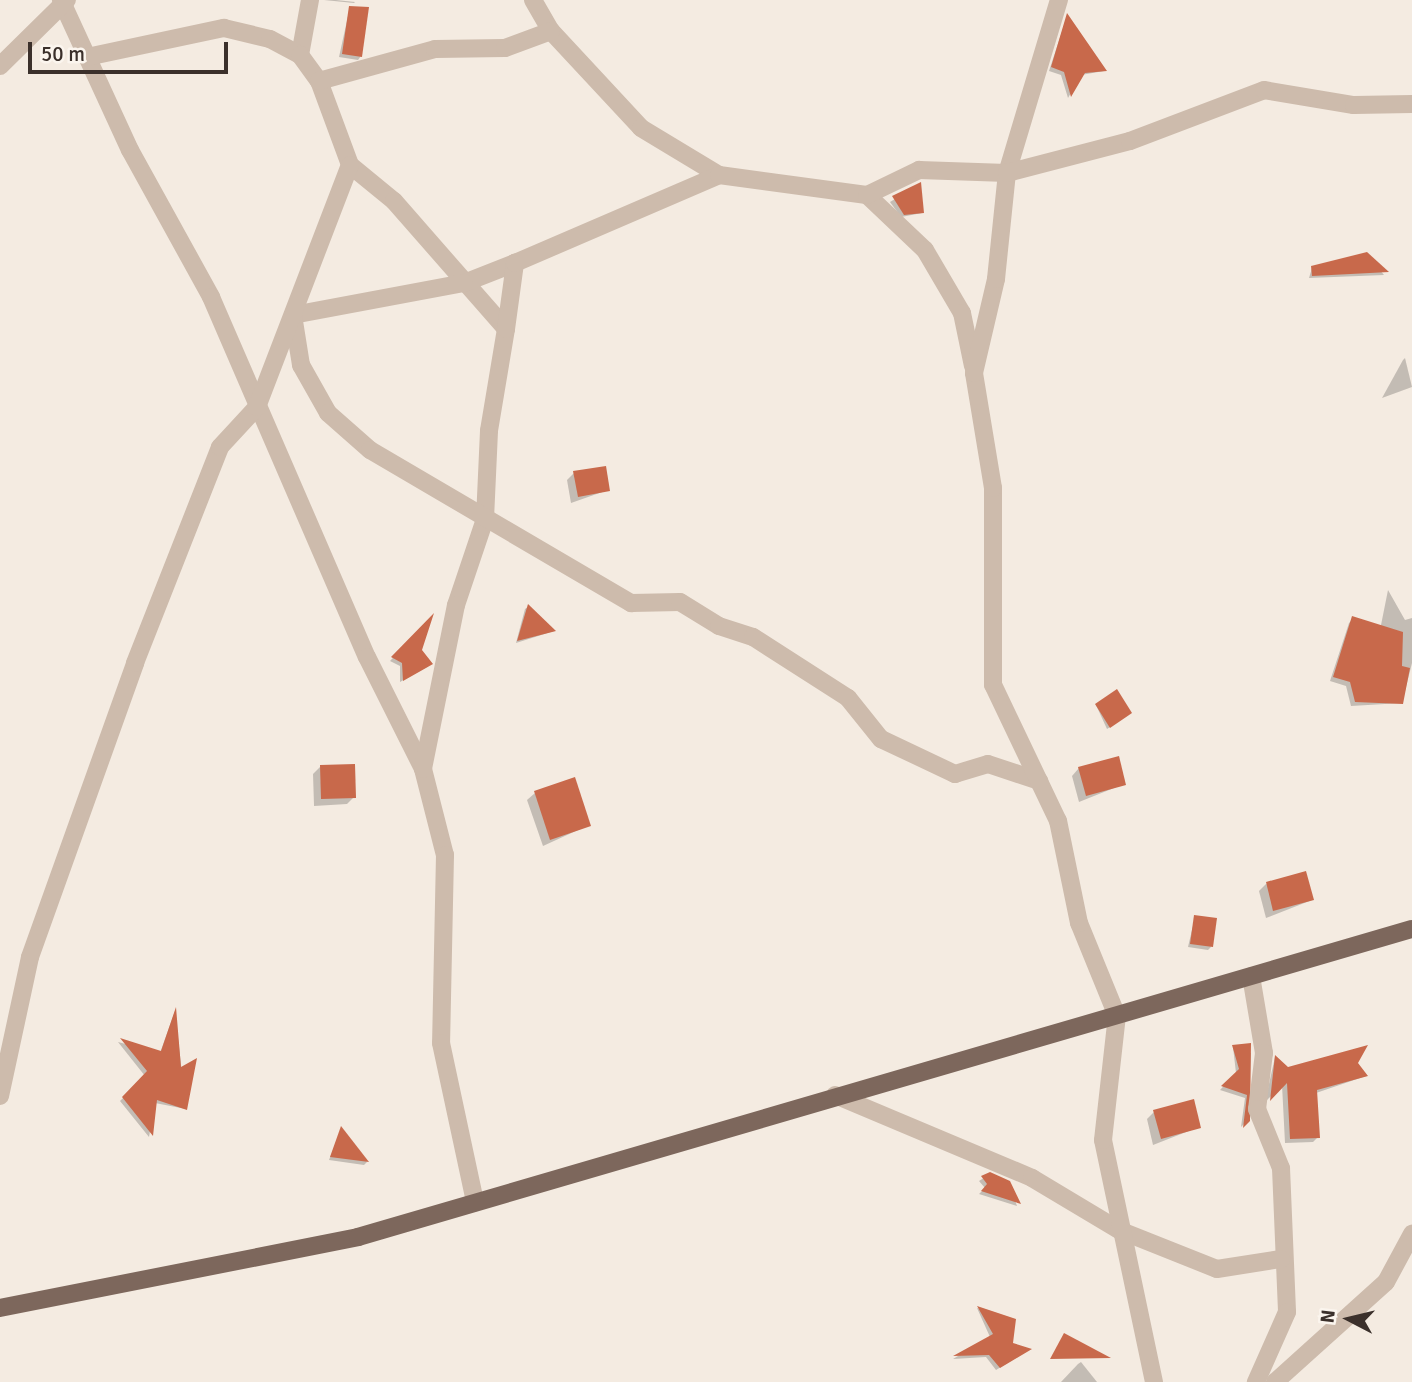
<!DOCTYPE html>
<html>
<head>
<meta charset="utf-8">
<style>
	body { margin:0 }
	#map { position:relative; width:1412px; height:1382px; overflow:hidden; background:#f4ebe1; font-family:Signika,sans-serif }
	div>[style] { position:absolute }
	.shadow>* { inset:0; background:#0003 }
	.building>* { inset:0; background:#c8694b }
	.minor>* { height:18px; margin:-9px; padding:0 9px; transform-origin:9px; border-radius:9px; background:#cdbbac }
	.major>* { height:18px; margin:-9px; padding:0 9px; transform-origin:9px; border-radius:9px; background:#7d675c }
	span { translate:-50% -50%; white-space:nowrap; text-align:center; line-height:1.15; -webkit-text-stroke:5px #fbf5ee; paint-order:stroke }
	.north { position:absolute; left:1314px; top:1284px; width:70px; height:70px; -webkit-text-stroke:5px #fbf5ee; paint-order:stroke; rotate:277deg; font-size:19px; font-weight:700; line-height:28px; text-align:center; color:#3b302b }
	.north::after { content:''; display:block; margin:auto; width:24px; height:32px; background:#3b302b; clip-path:polygon(50% 0,100% 100%,50% 72%,0 100%) }
	.scale { position:absolute; left:28px; top:42px; width:200px; height:32px; box-sizing:border-box; border:4px solid #3b302b; border-top:0; padding-left:9px; font-size:21px; line-height:24px; white-space:nowrap; color:#3b302b; -webkit-text-stroke:5px #fbf5ee; paint-order:stroke }
</style>
</head>
<body>
<div id="map">
	<div class="shadow">
		<i style="clip-path:polygon(324px 0,336px 0,355px 2px,354px 3px)"></i>
		<i style="clip-path:polygon(350px 7px,361px 56px,358px 60px,339px 57px)"></i>
		<i style="clip-path:polygon(1067px 16px,1104px 71px,1081px 75px,1068px 98px,1061px 75px,1049px 71px)"></i>
		<i style="clip-path:polygon(920px 184px,922px 213px,901px 217px,890px 202px)"></i>
		<i style="clip-path:polygon(1367px 254px,1384px 275px,1309px 278px,1312px 268px)"></i>
		<i style="clip-path:polygon(1405px 358px,1412px 387px,1382px 398px,1403px 360px)"></i>
		<i style="clip-path:polygon(574px 473px,608px 490px,571px 503px,567px 480px)"></i>
		<i style="clip-path:polygon(1388px 590px,1405px 620px,1412px 618px,1412px 663px,1402px 703px,1351px 706px,1346px 686px,1330px 681px,1349px 623px,1353px 619px,1380px 630px)"></i>
		<i style="clip-path:polygon(528px 607px,554px 631px,516px 643px,525px 609px)"></i>
		<i style="clip-path:polygon(430px 619px,420px 650px,427px 667px,400px 682px,400px 666px,390px 661px)"></i>
		<i style="clip-path:polygon(1096px 705px,1127px 716px,1107px 729px)"></i>
		<i style="clip-path:polygon(320px 767px,354px 797px,347px 804px,314px 806px,313px 774px)"></i>
		<i style="clip-path:polygon(1079px 768px,1124px 784px,1079px 802px,1072px 776px)"></i>
		<i style="clip-path:polygon(535px 793px,589px 825px,543px 846px,527px 800px)"></i>
		<i style="clip-path:polygon(1266px 884px,1312px 900px,1266px 918px,1259px 891px)"></i>
		<i style="clip-path:polygon(1195px 917px,1211px 947px,1208px 950px,1188px 947px)"></i>
		<i style="clip-path:polygon(175px 1011px,186px 1109px,155px 1103px,149px 1137px,120px 1101px,145px 1076px,118px 1042px,160px 1053px)"></i>
		<i style="clip-path:polygon(1233px 1047px,1251px 1053px,1248px 1120px,1241px 1127px,1245px 1098px,1220px 1090px,1236px 1073px)"></i>
		<i style="clip-path:polygon(1275px 1057px,1288px 1069px,1356px 1063px,1366px 1076px,1316px 1093px,1318px 1137px,1313px 1142px,1285px 1143px,1282px 1085px,1265px 1102px)"></i>
		<i style="clip-path:polygon(1154px 1112px,1199px 1127px,1153px 1145px,1147px 1119px)"></i>
		<i style="clip-path:polygon(341px 1129px,367px 1162px,364px 1165px,329px 1160px)"></i>
		<i style="clip-path:polygon(990px 1174px,1009px 1183px,1017px 1206px,979px 1194px,985px 1188px,979px 1181px)"></i>
		<i style="clip-path:polygon(977px 1308px,1014px 1320px,1011px 1344px,1029px 1350px,996px 1370px,986px 1357px,953px 1359px,990px 1337px)"></i>
		<i style="clip-path:polygon(1081px 1362px,1097px 1382px,1061px 1382px,1078px 1364px)"></i>
	</div>
	<div class="building">
		<i style="clip-path:polygon(349px 6px,369px 7px,362px 57px,342px 54px)"></i>
		<i style="clip-path:polygon(1067px 13px,1107px 71px,1085px 73px,1071px 97px,1064px 72px,1051px 67px)"></i>
		<i style="clip-path:polygon(921px 182px,924px 213px,904px 215px,892px 196px)"></i>
		<i style="clip-path:polygon(1367px 252px,1389px 272px,1312px 276px,1311px 266px)"></i>
		<i style="clip-path:polygon(606px 466px,610px 491px,578px 497px,573px 471px)"></i>
		<i style="clip-path:polygon(528px 604px,556px 631px,517px 641px)"></i>
		<i style="clip-path:polygon(434px 613px,422px 650px,433px 664px,403px 681px,402px 663px,391px 657px)"></i>
		<i style="clip-path:polygon(1352px 616px,1403px 632px,1402px 666px,1410px 668px,1403px 704px,1355px 702px,1350px 682px,1333px 677px)"></i>
		<i style="clip-path:polygon(1117px 689px,1132px 713px,1110px 728px,1095px 704px)"></i>
		<i style="clip-path:polygon(1119px 756px,1126px 785px,1086px 796px,1078px 767px)"></i>
		<i style="clip-path:polygon(355px 764px,356px 798px,321px 799px,320px 765px)"></i>
		<i style="clip-path:polygon(575px 777px,591px 826px,550px 840px,534px 791px)"></i>
		<i style="clip-path:polygon(1306px 871px,1314px 900px,1273px 911px,1266px 882px)"></i>
		<i style="clip-path:polygon(1194px 915px,1217px 918px,1213px 947px,1190px 944px)"></i>
		<i style="clip-path:polygon(176px 1007px,181px 1067px,197px 1058px,187px 1110px,157px 1100px,153px 1136px,122px 1097px,147px 1071px,120px 1038px,161px 1051px)"></i>
		<i style="clip-path:polygon(1251px 1043px,1250px 1121px,1243px 1128px,1247px 1095px,1221px 1086px,1239px 1069px,1232px 1045px)"></i>
		<i style="clip-path:polygon(1368px 1045px,1358px 1063px,1368px 1076px,1317px 1090px,1320px 1138px,1290px 1139px,1287px 1083px,1270px 1101px,1275px 1055px,1288px 1067px)"></i>
		<i style="clip-path:polygon(1194px 1099px,1201px 1128px,1161px 1139px,1153px 1110px)"></i>
		<i style="clip-path:polygon(341px 1126px,369px 1162px,330px 1157px)"></i>
		<i style="clip-path:polygon(990px 1172px,1010px 1181px,1021px 1204px,981px 1191px,987px 1184px,981px 1176px)"></i>
		<i style="clip-path:polygon(977px 1306px,1016px 1319px,1013px 1343px,1032px 1349px,1000px 1368px,989px 1355px,953px 1356px,993px 1334px)"></i>
		<i style="clip-path:polygon(1064px 1333px,1111px 1358px,1050px 1359px)"></i>
	</div>
	<div class="minor">
		<i style="left:61px;top:0;width:165px;rotate:65.3deg"></i>
		<i style="left:130px;top:150px;width:168px;rotate:61.1deg"></i>
		<i style="left:211px;top:297px;width:392px;rotate:66.6deg"></i>
		<i style="left:367px;top:657px;width:125px;rotate:63.4deg"></i>
		<i style="left:423px;top:769px;width:89px;rotate:75.7deg"></i>
		<i style="left:445px;top:855px;width:188px;rotate:91.2deg"></i>
		<i style="left:441px;top:1043px;width:163px;rotate:77.9deg"></i>
		<i style="left:533px;top:0;width:36px;rotate:60deg"></i>
		<i style="left:551px;top:31px;width:132px;rotate:47.1deg"></i>
		<i style="left:641px;top:128px;width:91px;rotate:31.1deg"></i>
		<i style="left:300px;top:55px;width:56px;rotate:-79.7deg"></i>
		<i style="left:87px;top:57px;width:140px;rotate:-12deg"></i>
		<i style="left:224px;top:28px;width:47px;rotate:13.4deg"></i>
		<i style="left:270px;top:39px;width:34px;rotate:28deg"></i>
		<i style="left:300px;top:55px;width:32px;rotate:54deg"></i>
		<i style="left:319px;top:81px;width:90px;rotate:69.7deg"></i>
		<i style="left:350px;top:165px;width:57px;rotate:39.3deg"></i>
		<i style="left:394px;top:201px;width:170px;rotate:48.8deg"></i>
		<i style="left:506px;top:329px;width:103px;rotate:99.5deg"></i>
		<i style="left:489px;top:431px;width:88px;rotate:92.6deg"></i>
		<i style="left:485px;top:519px;width:91px;rotate:108.6deg"></i>
		<i style="left:456px;top:605px;width:167px;rotate:101.4deg"></i>
		<i style="left:0;top:66px;width:94px;rotate:-44.6deg"></i>
		<i style="left:319px;top:81px;width:120px;rotate:-15.4deg"></i>
		<i style="left:435px;top:49px;width:70px;rotate:-0.8deg"></i>
		<i style="left:505px;top:48px;width:49px;rotate:-20.3deg"></i>
		<i style="left:867px;top:195px;width:80px;rotate:43.5deg"></i>
		<i style="left:925px;top:250px;width:73px;rotate:59.6deg"></i>
		<i style="left:962px;top:313px;width:54px;rotate:78.3deg"></i>
		<i style="left:515px;top:263px;width:55px;rotate:158.6deg"></i>
		<i style="left:464px;top:283px;width:174px;rotate:169.4deg"></i>
		<i style="left:293px;top:315px;width:51px;rotate:80.9deg"></i>
		<i style="left:301px;top:365px;width:55px;rotate:60.6deg"></i>
		<i style="left:328px;top:413px;width:56px;rotate:41.4deg"></i>
		<i style="left:370px;top:450px;width:303px;rotate:30.4deg"></i>
		<i style="left:631px;top:603px;width:49px;rotate:-1.2deg"></i>
		<i style="left:680px;top:602px;width:46px;rotate:31.6deg"></i>
		<i style="left:719px;top:626px;width:36px;rotate:18deg"></i>
		<i style="left:753px;top:637px;width:113px;rotate:32.7deg"></i>
		<i style="left:848px;top:698px;width:53px;rotate:51.2deg"></i>
		<i style="left:881px;top:739px;width:82px;rotate:25.3deg"></i>
		<i style="left:955px;top:774px;width:34px;rotate:-17deg"></i>
		<i style="left:988px;top:764px;width:54px;rotate:18.4deg"></i>
		<i style="left:506px;top:329px;width:67px;rotate:-82.2deg"></i>
		<i style="left:515px;top:263px;width:222px;rotate:-23.3deg"></i>
		<i style="left:719px;top:175px;width:149px;rotate:7.7deg"></i>
		<i style="left:867px;top:195px;width:58px;rotate:-25.7deg"></i>
		<i style="left:919px;top:170px;width:88px;rotate:2deg"></i>
		<i style="left:1007px;top:173px;width:181px;rotate:-73.3deg"></i>
		<i style="left:1251px;top:976px;width:78px;rotate:80.4deg"></i>
		<i style="left:1264px;top:1053px;width:56px;rotate:97.1deg"></i>
		<i style="left:1257px;top:1109px;width:64px;rotate:67.9deg"></i>
		<i style="left:1281px;top:1168px;width:144px;rotate:87.6deg"></i>
		<i style="left:1287px;top:1312px;width:77px;rotate:113.9deg"></i>
		<i style="left:835px;top:1095px;width:214px;rotate:22.8deg"></i>
		<i style="left:1032px;top:1178px;width:101px;rotate:30.9deg"></i>
		<i style="left:1119px;top:1230px;width:105px;rotate:21.7deg"></i>
		<i style="left:1217px;top:1269px;width:65px;rotate:-8.9deg"></i>
		<i style="left:0;top:1096px;width:142px;rotate:-77.8deg"></i>
		<i style="left:30px;top:957px;width:312px;rotate:-70.3deg"></i>
		<i style="left:135px;top:663px;width:232px;rotate:-68.5deg"></i>
		<i style="left:220px;top:447px;width:54px;rotate:-47.2deg"></i>
		<i style="left:257px;top:407px;width:259px;rotate:-69deg"></i>
		<i style="left:1154px;top:1382px;width:247px;rotate:-101.9deg"></i>
		<i style="left:1103px;top:1140px;width:125px;rotate:-83.6deg"></i>
		<i style="left:1117px;top:1016px;width:100px;rotate:-112.2deg"></i>
		<i style="left:1079px;top:923px;width:104px;rotate:-101.6deg"></i>
		<i style="left:1058px;top:821px;width:151px;rotate:-115.5deg"></i>
		<i style="left:993px;top:685px;width:197px;rotate:-90deg"></i>
		<i style="left:993px;top:488px;width:117px;rotate:-99.4deg"></i>
		<i style="left:974px;top:373px;width:97px;rotate:-76.8deg"></i>
		<i style="left:996px;top:279px;width:107px;rotate:-84.1deg"></i>
		<i style="left:1007px;top:173px;width:127px;rotate:-14.6deg"></i>
		<i style="left:1130px;top:141px;width:143px;rotate:-20.8deg"></i>
		<i style="left:1264px;top:90px;width:91px;rotate:9.5deg"></i>
		<i style="left:1354px;top:105px;width:58px;rotate:-1deg"></i>
		<i style="left:1275px;top:1382px;width:149px;rotate:-42deg"></i>
		<i style="left:1386px;top:1282px;width:55px;rotate:-61.6deg"></i>
	</div>
	<div class="major">
		<i style="left:0;top:1308px;width:365px;rotate:-11.2deg"></i>
		<i style="left:358px;top:1237px;width:1098px;rotate:-16.29deg"></i>
	</div>
	<div class="north">N</div>
	<div class="scale">50 m</div>
</div>
</body>
</html>
